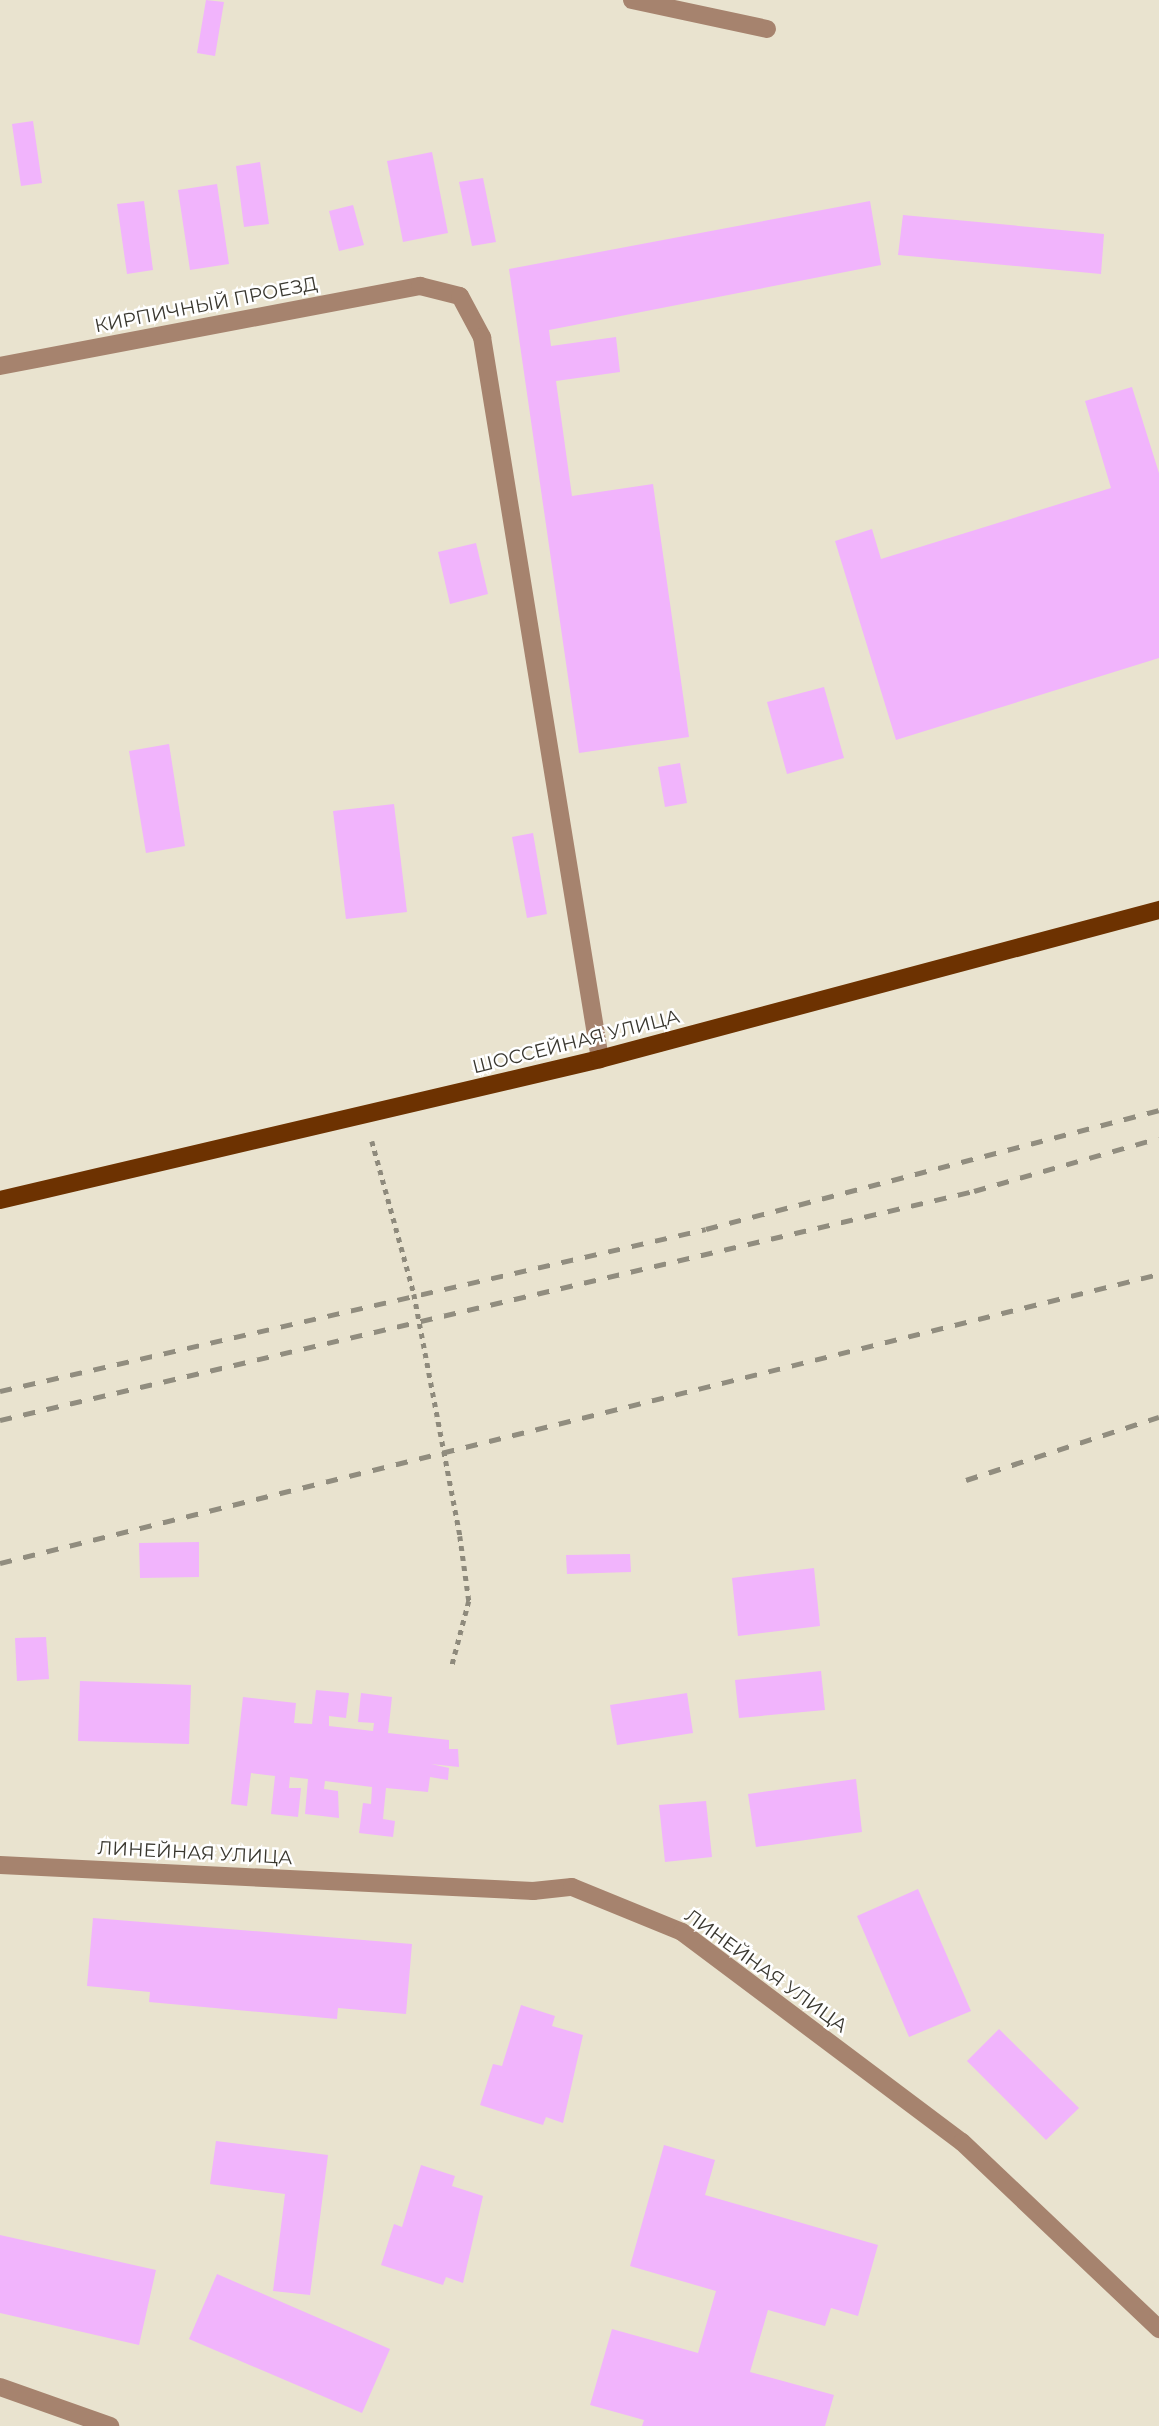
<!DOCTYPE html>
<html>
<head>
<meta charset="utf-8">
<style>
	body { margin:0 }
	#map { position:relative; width:1159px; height:2426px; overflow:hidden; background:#e9e3cf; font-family:Montserrat,sans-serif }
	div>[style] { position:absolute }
	.building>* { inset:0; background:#f1b4fc }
	.path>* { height:4.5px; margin-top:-2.25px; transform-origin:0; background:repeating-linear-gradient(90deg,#8e8a7c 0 5px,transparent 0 10px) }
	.minor>* { height:18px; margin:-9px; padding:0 9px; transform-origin:9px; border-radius:9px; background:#a6836e }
	.major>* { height:18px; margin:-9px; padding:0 9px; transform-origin:9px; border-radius:9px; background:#6d3201 }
	.rail>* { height:5px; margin-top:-2.5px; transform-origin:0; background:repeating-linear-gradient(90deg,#918d7f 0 12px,transparent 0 24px) }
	span { translate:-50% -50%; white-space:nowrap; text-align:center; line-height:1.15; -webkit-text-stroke:5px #fff; paint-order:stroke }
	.street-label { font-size:19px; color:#39372f }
</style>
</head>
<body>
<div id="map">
	<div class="building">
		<i style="clip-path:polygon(206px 0,224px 2px,215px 56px,197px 53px)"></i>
		<i style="clip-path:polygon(33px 121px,42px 183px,21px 186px,12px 124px)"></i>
		<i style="clip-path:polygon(432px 152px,448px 233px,403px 242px,387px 161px)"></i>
		<i style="clip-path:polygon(260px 162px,269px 224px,244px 227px,236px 166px)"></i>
		<i style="clip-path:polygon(483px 178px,496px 242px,472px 246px,459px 182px)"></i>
		<i style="clip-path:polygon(217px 184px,229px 264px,190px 270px,178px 190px)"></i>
		<i style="clip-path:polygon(144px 201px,153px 270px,127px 274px,117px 204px)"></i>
		<i style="clip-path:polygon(870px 201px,881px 265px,549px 330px,551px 346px,616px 337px,620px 372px,556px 381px,572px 496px,653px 484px,689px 737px,579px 753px,509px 269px)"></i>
		<i style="clip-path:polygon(353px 205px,364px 245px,339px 251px,329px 211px)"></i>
		<i style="clip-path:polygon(903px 215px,1104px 234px,1101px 274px,898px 255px)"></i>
		<i style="clip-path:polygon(1132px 387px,1159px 473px,1159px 658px,896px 740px,835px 541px,872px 529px,881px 559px,1111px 488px,1085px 401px)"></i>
		<i style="clip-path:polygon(476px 543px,488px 594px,450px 604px,438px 552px)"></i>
		<i style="clip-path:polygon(824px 687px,844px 758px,787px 774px,767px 702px)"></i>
		<i style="clip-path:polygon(169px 744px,185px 846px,146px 853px,129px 751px)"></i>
		<i style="clip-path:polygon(680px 763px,687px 803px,665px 807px,658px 767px)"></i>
		<i style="clip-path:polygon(394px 804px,407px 912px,346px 919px,333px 811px)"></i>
		<i style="clip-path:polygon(533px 833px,547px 914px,527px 918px,512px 837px)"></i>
		<i style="clip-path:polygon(199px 1542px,199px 1577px,140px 1578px,139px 1543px)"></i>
		<i style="clip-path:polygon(630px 1554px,631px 1572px,567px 1574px,566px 1555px)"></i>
		<i style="clip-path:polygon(814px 1568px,820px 1626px,738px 1636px,732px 1578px)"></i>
		<i style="clip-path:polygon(46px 1637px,49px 1679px,17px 1681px,15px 1638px)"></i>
		<i style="clip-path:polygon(821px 1671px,825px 1710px,739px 1718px,735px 1680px)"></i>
		<i style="clip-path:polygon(80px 1681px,191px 1685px,189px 1744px,78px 1741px)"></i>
		<i style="clip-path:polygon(316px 1690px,349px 1693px,346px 1718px,329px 1716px,329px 1726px,373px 1731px,374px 1723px,358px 1722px,361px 1693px,392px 1697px,388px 1733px,449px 1740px,449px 1749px,458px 1749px,459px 1767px,431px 1764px,449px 1768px,448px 1780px,430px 1777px,428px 1792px,386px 1788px,383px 1819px,395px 1821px,393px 1837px,359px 1833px,363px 1803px,371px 1804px,372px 1787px,325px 1781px,324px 1789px,338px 1791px,339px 1818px,305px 1814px,308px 1779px,290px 1777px,289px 1788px,301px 1788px,298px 1817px,271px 1814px,275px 1776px,251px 1773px,247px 1806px,231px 1804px,243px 1697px,296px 1703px,294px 1723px,312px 1724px)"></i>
		<i style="clip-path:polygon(687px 1693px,693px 1733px,617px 1745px,610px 1705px)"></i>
		<i style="clip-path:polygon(856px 1779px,862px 1832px,756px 1847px,748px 1794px)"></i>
		<i style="clip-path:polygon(706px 1801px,712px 1857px,665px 1862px,659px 1805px)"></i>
		<i style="clip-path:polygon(918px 1889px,971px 2011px,909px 2037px,857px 1916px)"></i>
		<i style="clip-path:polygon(93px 1918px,412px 1944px,406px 2014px,338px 2008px,337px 2019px,149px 2002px,150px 1992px,87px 1986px)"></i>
		<i style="clip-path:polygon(521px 2005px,555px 2016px,552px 2026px,583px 2035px,563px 2123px,546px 2117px,543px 2125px,480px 2105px,493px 2064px,502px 2066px)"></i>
		<i style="clip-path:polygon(999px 2029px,1079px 2108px,1046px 2140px,967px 2061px)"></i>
		<i style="clip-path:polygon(216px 2141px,328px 2155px,310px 2295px,273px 2291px,285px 2194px,210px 2184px)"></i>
		<i style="clip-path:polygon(664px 2145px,715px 2160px,705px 2195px,878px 2245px,858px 2316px,831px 2308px,825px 2326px,768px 2310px,750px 2372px,834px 2395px,825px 2426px,642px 2426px,644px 2420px,590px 2405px,612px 2329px,698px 2353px,716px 2291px,630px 2266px)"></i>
		<i style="clip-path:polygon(421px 2165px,455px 2176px,452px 2186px,483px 2196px,463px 2283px,446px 2277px,443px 2285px,381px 2265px,394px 2224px,402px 2227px)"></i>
		<i style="clip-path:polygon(0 2235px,156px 2270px,139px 2345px,0 2313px)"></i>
		<i style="clip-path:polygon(217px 2274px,390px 2349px,362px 2413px,189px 2339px)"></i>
	</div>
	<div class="path">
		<i style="left:372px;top:1141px;width:159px;rotate:74.6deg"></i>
		<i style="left:414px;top:1294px;width:246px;rotate:79.2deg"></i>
		<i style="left:460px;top:1536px;width:66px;rotate:82.1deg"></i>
		<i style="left:469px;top:1601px;width:67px;rotate:104.7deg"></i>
	</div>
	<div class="minor">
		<i style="left:632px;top:0;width:138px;rotate:12.1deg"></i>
		<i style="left:0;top:366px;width:428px;rotate:-10.8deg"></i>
		<i style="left:420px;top:286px;width:41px;rotate:14deg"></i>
		<i style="left:460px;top:296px;width:47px;rotate:61.8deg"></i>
		<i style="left:482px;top:337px;width:732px;rotate:80.72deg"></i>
		<i style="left:0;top:1865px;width:534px;rotate:2.79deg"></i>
		<i style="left:533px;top:1891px;width:39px;rotate:-6deg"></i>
		<i style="left:572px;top:1887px;width:119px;rotate:22.2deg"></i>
		<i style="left:682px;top:1932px;width:350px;rotate:36.9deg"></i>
		<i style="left:962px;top:2142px;width:272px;rotate:43.5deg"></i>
		<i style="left:0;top:2387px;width:117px;rotate:19.5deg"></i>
	</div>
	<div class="major">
		<i style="left:0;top:1200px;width:616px;rotate:-13.22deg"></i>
		<i style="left:600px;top:1059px;width:579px;rotate:-14.93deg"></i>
	</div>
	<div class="rail">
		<i style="left:0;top:1391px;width:724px;rotate:-12.92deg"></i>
		<i style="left:706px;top:1229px;width:468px;rotate:-14.7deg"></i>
		<i style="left:0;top:1420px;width:1001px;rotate:-13.23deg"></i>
		<i style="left:974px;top:1191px;width:192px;rotate:-16deg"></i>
		<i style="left:966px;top:1480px;width:203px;rotate:-18.1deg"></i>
		<i style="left:0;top:1563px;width:1194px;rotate:-14deg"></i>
	</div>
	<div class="street-label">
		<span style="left:206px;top:305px;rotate:-11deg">КИРПИЧНЫЙ ПРОЕЗД</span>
		<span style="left:576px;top:1042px;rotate:-14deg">ШОССЕЙНАЯ УЛИЦА</span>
		<span style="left:195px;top:1853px;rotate:3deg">ЛИНЕЙНАЯ УЛИЦА</span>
		<span style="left:766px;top:1971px;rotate:36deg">ЛИНЕЙНАЯ УЛИЦА</span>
	</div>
</div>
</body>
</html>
